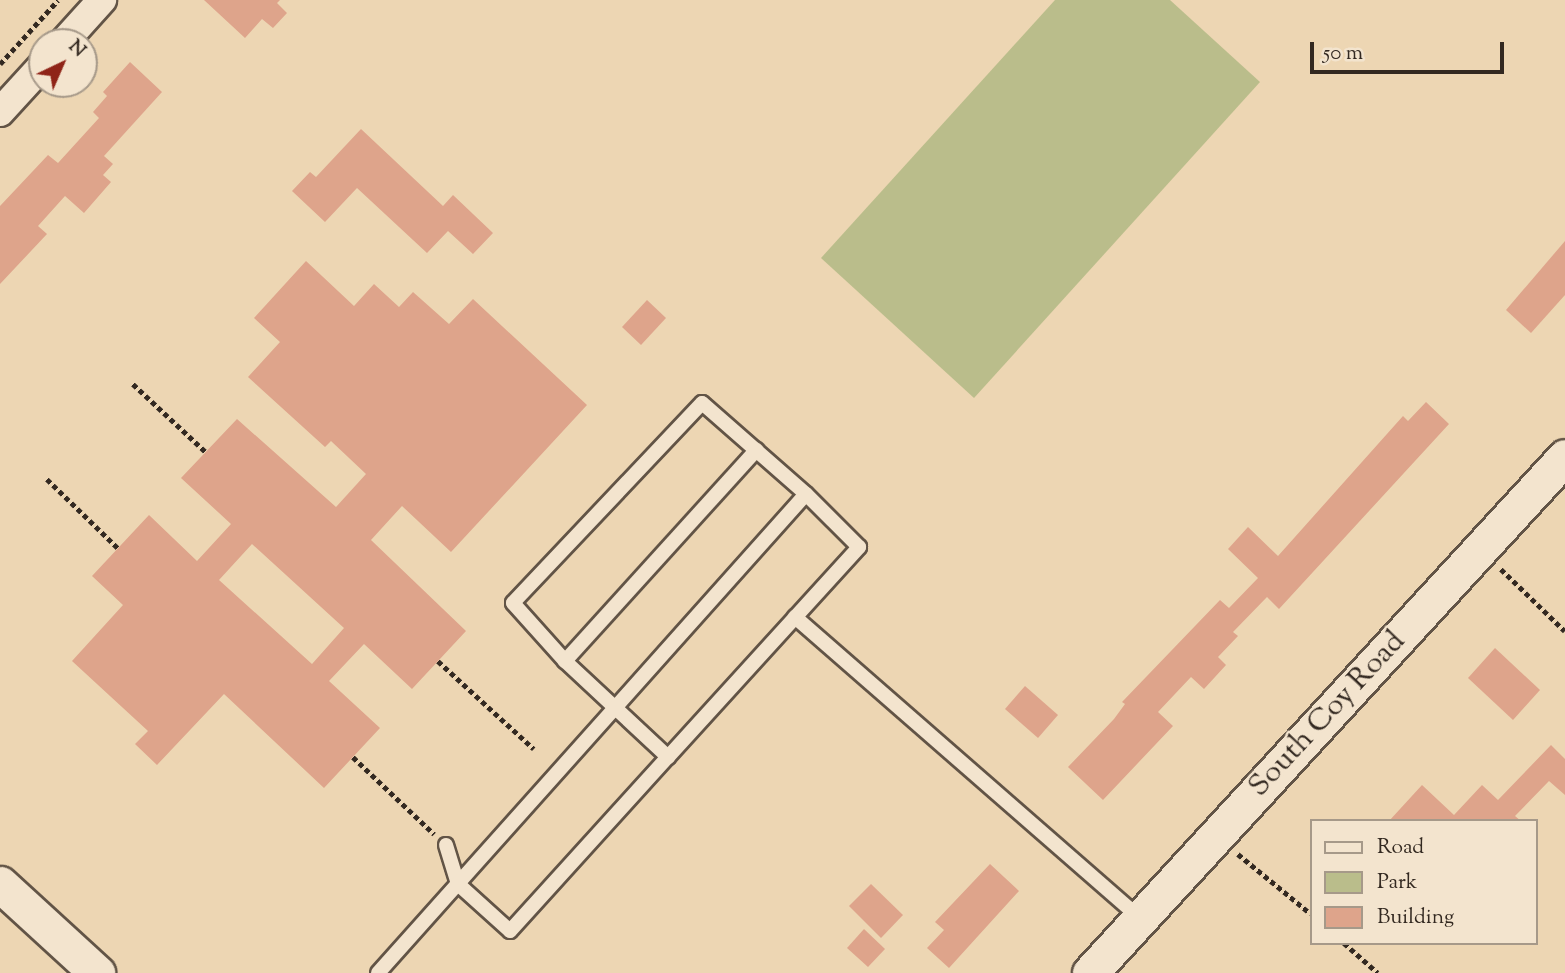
<!DOCTYPE html>
<html>
<head>
<meta charset="utf-8">
<style>
	body { margin:0 }
	#map { position:relative; width:1565px; height:973px; overflow:hidden; background:#edd6b3; font-family:"Sorts Mill Goudy",serif }
	div>[style] { position:absolute }
	.green>* { inset:0; background:#babd8b }
	.building>* { inset:0; background:#dea48b }
	.path>* { height:4.5px; margin-top:-2.25px; transform-origin:0; background:repeating-linear-gradient(90deg,#332921 0 5px,transparent 0 8.5px) }
	.roads { filter:drop-shadow(2px 0 #625446) drop-shadow(-2px 0 #625446) drop-shadow(0 2px #625446) drop-shadow(0 -2px #625446) }
	.service>* { height:14px; margin:-7px; padding:0 7px; transform-origin:7px; border-radius:7px; background:#f3e4ce }
	.minor>* { height:28px; margin:-14px; padding:0 14px; transform-origin:14px; border-radius:14px; background:#f3e4ce }
	.tertiary>* { height:35px; margin:-17.5px; padding:0 17.5px; transform-origin:17.5px; border-radius:17.5px; background:#f3e4ce }
	span { translate:-50% -50%; white-space:nowrap; text-align:center; line-height:1.15; -webkit-text-stroke:5px #f3e4ce; paint-order:stroke }
	.street-label { font-size:30px; color:#332921 }
	.legend { position:absolute; left:1310px; top:819px; width:228px; height:126px; box-sizing:border-box; background:#f3e4ce; border:2px solid #a69989; margin:0; padding:9px 12px; list-style:none; font-size:21px; color:#332921 }
	.legend li { display:flex; align-items:center; gap:14px; height:35px }
	.legend b { width:35px; border:2px solid #a69989 }
	.north { position:absolute; left:28px; top:28px; width:70px; height:70px; box-sizing:border-box; background:#f3e4ce; border:2px solid #a69989; border-radius:50%; rotate:44deg; font-size:19px; font-weight:700; line-height:28px; text-align:center; color:#332921 }
	.north::after { content:''; display:block; margin:auto; width:24px; height:32px; background:#8f2418; clip-path:polygon(50% 0,100% 100%,50% 72%,0 100%) }
	.scale { position:absolute; left:1310px; top:42px; width:194px; height:32px; box-sizing:border-box; border:4px solid #332921; border-top:0; padding-left:9px; font-size:21px; line-height:24px; white-space:nowrap; color:#332921; -webkit-text-stroke:5px #f3e4ce; paint-order:stroke }
</style>
</head>
<body>
<div id="map">
	<div class="green">
		<i style="clip-path:polygon(1055px 0,1170px 0,1260px 82px,974px 398px,821px 258px)"></i>
	</div>
	<div class="building">
		<i style="clip-path:polygon(204px 0,280px 0,277px 3px,287px 13px,273px 28px,262px 19px,245px 38px)"></i>
		<i style="clip-path:polygon(130px 62px,162px 92px,104px 156px,113px 164px,103px 175px,111px 182px,84px 213px,65px 196px,38px 226px,47px 234px,0 284px,0 206px,48px 155px,58px 163px,99px 118px,93px 112px,107px 96px,103px 92px)"></i>
		<i style="clip-path:polygon(361px 129px,443px 206px,453px 195px,493px 233px,473px 254px,448px 231px,427px 253px,357px 188px,325px 222px,292px 191px,310px 172px,316px 177px)"></i>
		<i style="clip-path:polygon(1565px 241px,1565px 295px,1531px 333px,1506px 310px)"></i>
		<i style="clip-path:polygon(evenodd,306px 261px,354px 306px,374px 284px,399px 307px,413px 292px,449px 324px,473px 299px,587px 405px,451px 552px,402px 506px,371px 540px,466px 631px,412px 689px,364px 644px,329px 681px,380px 728px,324px 788px,224px 694px,157px 765px,135px 744px,148px 731px,72px 661px,123px 605px,92px 576px,149px 515px,197px 561px,231px 524px,181px 478px,237px 419px,336px 507px,366px 474px,331px 441px,325px 447px,248px 377px,280px 342px,254px 318px,306px 261px,252px 544px,344px 628px,312px 664px,219px 580px,252px 544px)"></i>
		<i style="clip-path:polygon(647px 300px,666px 318px,641px 345px,622px 327px)"></i>
		<i style="clip-path:polygon(1426px 402px,1449px 424px,1279px 609px,1267px 597px,1233px 632px,1238px 636px,1218px 657px,1226px 665px,1204px 689px,1191px 677px,1158px 712px,1173px 726px,1103px 800px,1068px 767px,1114px 719px,1125px 704px,1122px 702px,1220px 600px,1229px 608px,1258px 578px,1228px 549px,1248px 527px,1278px 556px,1403px 416px,1408px 421px)"></i>
		<i style="clip-path:polygon(1495px 648px,1540px 690px,1513px 720px,1468px 678px)"></i>
		<i style="clip-path:polygon(1025px 686px,1058px 715px,1038px 738px,1005px 709px)"></i>
		<i style="clip-path:polygon(1551px 745px,1565px 759px,1565px 795px,1549px 781px,1515px 816px,1521px 821px,1389px 821px,1422px 785px,1454px 815px,1482px 785px,1498px 800px)"></i>
		<i style="clip-path:polygon(990px 864px,1019px 891px,949px 968px,927px 948px,944px 930px,935px 922px)"></i>
		<i style="clip-path:polygon(871px 884px,903px 915px,881px 938px,849px 906px)"></i>
		<i style="clip-path:polygon(864px 929px,885px 949px,868px 967px,847px 948px)"></i>
	</div>
	<div class="path">
		<i style="left:0;top:64px;width:86px;rotate:-47.8deg"></i>
		<i style="left:133px;top:384px;width:100px;rotate:43deg"></i>
		<i style="left:47px;top:479px;width:99px;rotate:44.2deg"></i>
		<i style="left:1501px;top:569px;width:89px;rotate:44.1deg"></i>
		<i style="left:438px;top:661px;width:130px;rotate:42.5deg"></i>
		<i style="left:353px;top:757px;width:112px;rotate:43.5deg"></i>
		<i style="left:1238px;top:854px;width:94px;rotate:39.4deg"></i>
		<i style="left:1344px;top:943px;width:45px;rotate:41.4deg"></i>
	</div>
	<div class="roads">
		<div class="service">
			<i style="left:795px;top:617px;width:458px;rotate:41.1deg"></i>
			<i style="left:565px;top:661px;width:285px;rotate:-47.8deg"></i>
			<i style="left:446px;top:845px;width:41px;rotate:72.9deg"></i>
			<i style="left:458px;top:884px;width:70px;rotate:42.1deg"></i>
			<i style="left:510px;top:931px;width:235px;rotate:-47.8deg"></i>
			<i style="left:668px;top:757px;width:284px;rotate:-47.7deg"></i>
			<i style="left:859px;top:547px;width:75px;rotate:-135deg"></i>
			<i style="left:806px;top:494px;width:138px;rotate:-138.8deg"></i>
			<i style="left:702px;top:403px;width:275px;rotate:133.4deg"></i>
			<i style="left:513px;top:603px;width:78px;rotate:48.1deg"></i>
			<i style="left:565px;top:661px;width:141px;rotate:43deg"></i>
			<i style="left:378px;top:973px;width:642px;rotate:-48.22deg"></i>
		</div>
		<div class="minor">
			<i style="left:64px;top:42px;width:57px;rotate:-47.9deg"></i>
			<i style="left:0;top:112px;width:62px;rotate:-47.6deg"></i>
		</div>
		<div class="tertiary">
			<i style="left:0;top:884px;width:132px;rotate:42.5deg"></i>
			<i style="left:1090px;top:973px;width:701px;rotate:-47.37deg"></i>
		</div>
	</div>
	<div class="street-label">
		<span style="left:1328px;top:715px;rotate:-47deg">South Coy Road</span>
	</div>
	<ul class="legend">
	<li><b style="height:9px;background:#f3e4ce"></b>Road</li>
	<li><b style="height:19px;background:#babd8b"></b>Park</li>
	<li><b style="height:19px;background:#dea48b"></b>Building</li>
	</ul>
	<div class="north">N</div>
	<div class="scale">50 m</div>
</div>
</body>
</html>
